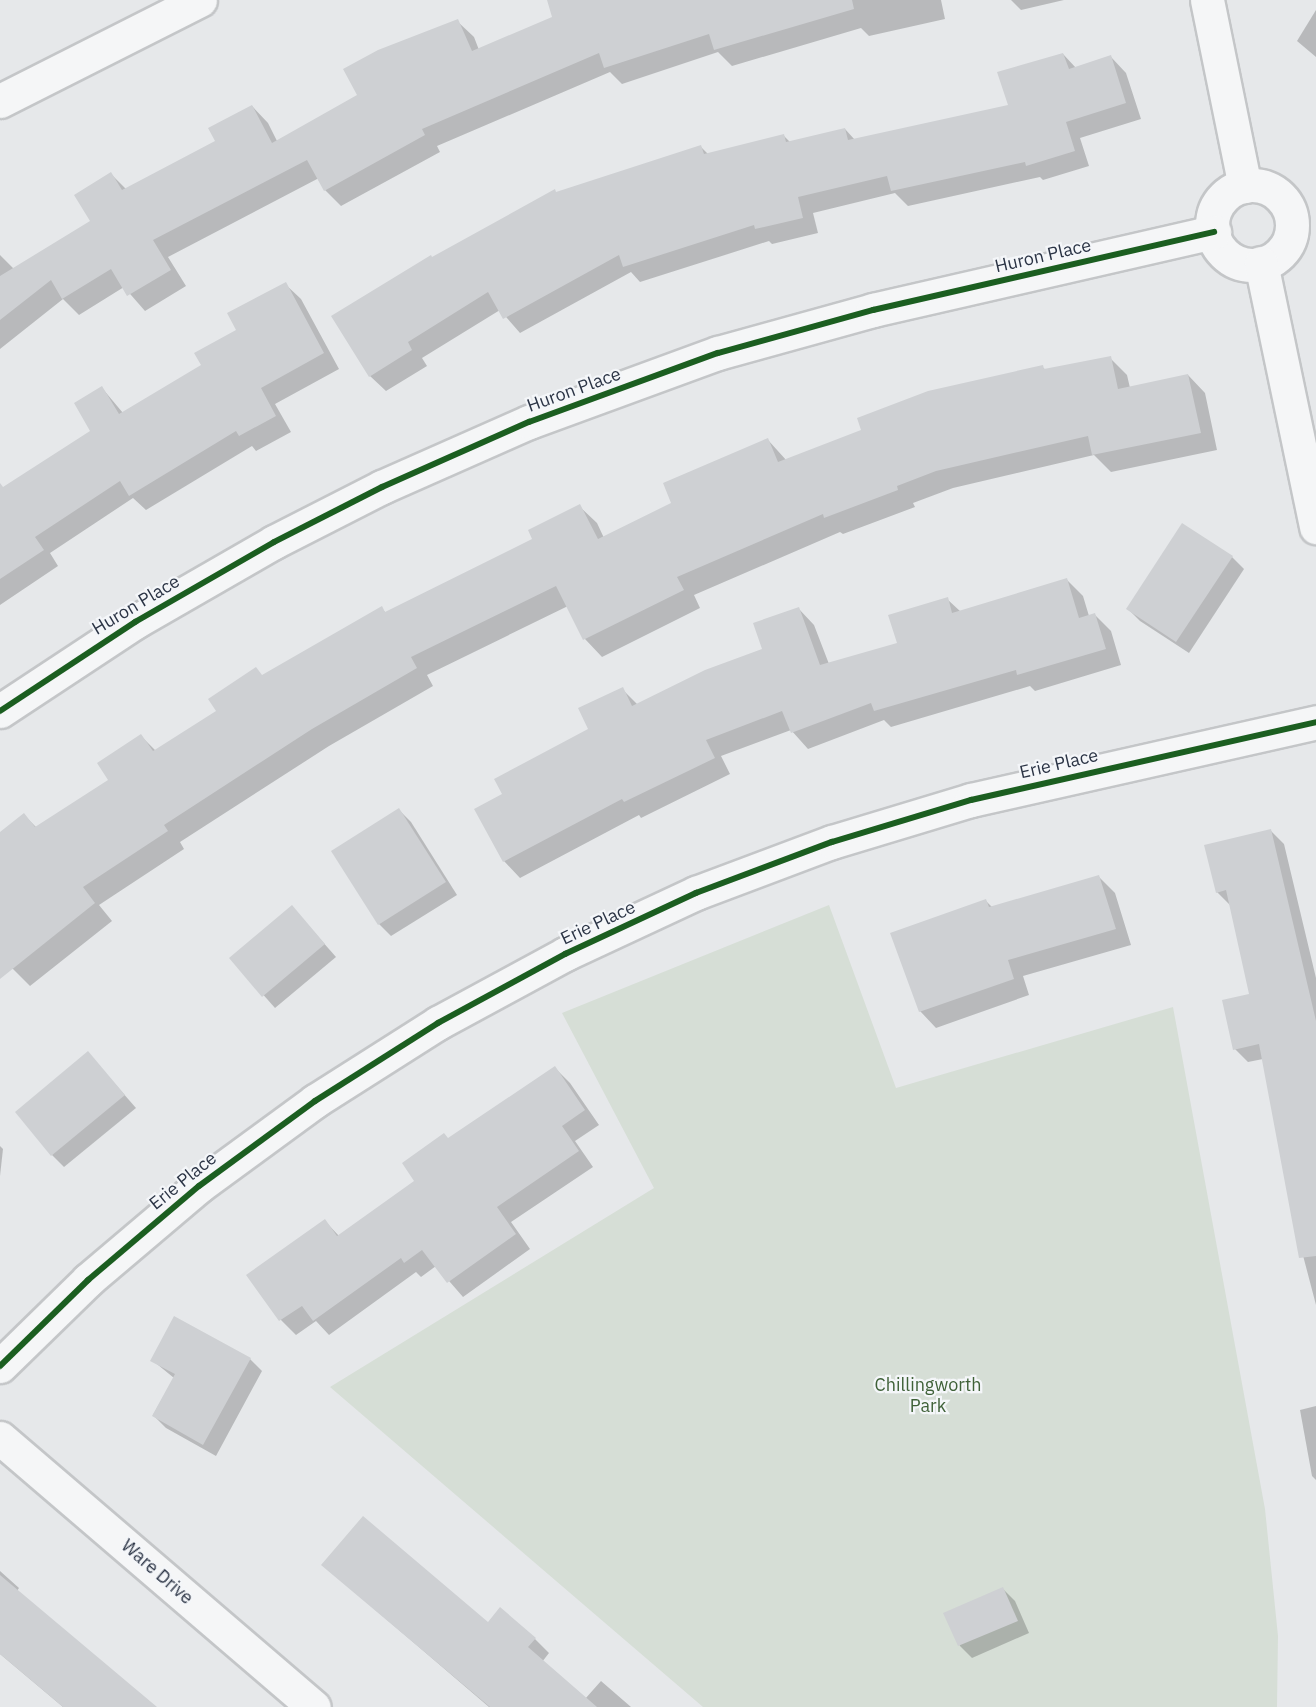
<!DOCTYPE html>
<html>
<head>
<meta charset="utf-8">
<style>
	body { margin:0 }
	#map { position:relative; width:1316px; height:1707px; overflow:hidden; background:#e6e8ea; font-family:"IBM Plex Sans",sans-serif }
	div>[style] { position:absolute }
	.green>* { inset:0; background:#d6ded6 }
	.shadow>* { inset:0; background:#0003 }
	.building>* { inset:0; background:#ced0d3 }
	.roads { filter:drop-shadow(2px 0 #c4c6c8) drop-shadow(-2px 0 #c4c6c8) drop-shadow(0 2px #c4c6c8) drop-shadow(0 -2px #c4c6c8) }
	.minor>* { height:33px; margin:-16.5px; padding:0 16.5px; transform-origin:16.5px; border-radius:16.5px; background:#f5f6f7 }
	.minor>.ring { margin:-16.5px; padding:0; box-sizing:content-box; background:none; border:33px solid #f5f6f7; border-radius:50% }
	.tertiary>* { height:33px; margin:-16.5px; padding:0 16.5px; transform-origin:16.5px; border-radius:16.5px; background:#f5f6f7 }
	.cycleway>* { height:6px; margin:-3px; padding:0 3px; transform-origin:3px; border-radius:3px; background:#1b5e20 }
	span { translate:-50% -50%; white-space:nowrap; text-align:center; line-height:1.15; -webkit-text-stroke:4.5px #f4f6f9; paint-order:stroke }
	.street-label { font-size:18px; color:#2b3445 }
	.park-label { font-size:18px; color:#3f6138 }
</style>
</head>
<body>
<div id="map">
	<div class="green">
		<i style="clip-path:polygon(829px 905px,896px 1088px,1173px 1007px,1265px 1509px,1278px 1636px,1277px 1707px,703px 1707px,330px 1387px,654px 1188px,562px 1013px)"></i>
	</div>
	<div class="shadow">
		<i style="clip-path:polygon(548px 0,941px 0,945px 19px,869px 36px,861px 28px,732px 66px,718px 52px,622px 84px,610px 72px,437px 146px,440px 152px,341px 206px,325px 190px,319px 178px,168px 257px,186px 286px,145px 311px,124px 287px,79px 315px,63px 299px,0 349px,0 255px,14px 269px,93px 222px,111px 174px,126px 189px,217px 141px,252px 106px,268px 123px,277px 141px,359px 95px,457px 21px,474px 37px,479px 50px,554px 18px)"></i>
		<i style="clip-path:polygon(1011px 0,1064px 0,1021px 10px)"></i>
		<i style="clip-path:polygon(1316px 10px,1316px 57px,1297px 41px)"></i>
		<i style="clip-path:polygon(1063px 54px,1076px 68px,1111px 57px,1126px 73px,1141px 119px,1080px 138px,1089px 166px,1043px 180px,1040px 177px,908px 206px,895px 193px,813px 213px,818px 233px,772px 244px,769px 241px,640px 282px,631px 272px,520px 333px,500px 310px,422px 358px,427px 366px,386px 391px,370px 376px,432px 258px,557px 193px,701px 147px,708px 154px,784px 136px,790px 142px,845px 129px,855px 140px,1010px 106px)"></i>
		<i style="clip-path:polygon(285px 284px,301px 299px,339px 369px,275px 404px,291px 432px,256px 451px,252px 446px,146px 510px,133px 498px,50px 553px,58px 566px,0 605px,0 491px,92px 431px,102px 388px,123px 413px,203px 366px)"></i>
		<i style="clip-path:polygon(1110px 358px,1127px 375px,1130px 388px,1188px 375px,1205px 393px,1217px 450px,1111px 472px,1094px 455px,953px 488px,913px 503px,915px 507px,843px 534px,840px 532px,694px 595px,700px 608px,602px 657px,585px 639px,568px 606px,427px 675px,433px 686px,329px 746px,180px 842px,184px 849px,99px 905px,112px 921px,30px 986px,13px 969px,0 964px,0 834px,24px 815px,37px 828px,110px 780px,141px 736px,156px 751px,218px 711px,263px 676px,381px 608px,386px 613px,534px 539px,579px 506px,597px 523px,604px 538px,673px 504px,768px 440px,787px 461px,1042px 367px,1046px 370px)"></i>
		<i style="clip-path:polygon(1232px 557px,1244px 569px,1189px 653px,1140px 621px,1128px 609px)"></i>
		<i style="clip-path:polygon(1067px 580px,1083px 596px,1089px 616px,1095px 615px,1111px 631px,1121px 665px,1035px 691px,1030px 686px,891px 727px,884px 720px,808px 749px,791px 730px,721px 756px,730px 774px,641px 818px,639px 815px,520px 878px,504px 861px,505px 794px,590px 730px,622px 689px,638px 705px,764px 650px,798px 608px,814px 625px,829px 664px,899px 644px,947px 599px,961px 612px)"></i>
		<i style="clip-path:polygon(398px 809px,411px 822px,457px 895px,391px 936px,379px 924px)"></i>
		<i style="clip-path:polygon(1271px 831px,1284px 844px,1316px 978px,1316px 1305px,1295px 1225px,1263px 1059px,1248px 1062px,1235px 1049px,1251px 995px,1231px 906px,1217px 892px)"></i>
		<i style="clip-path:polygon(1099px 877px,1115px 893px,1131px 945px,1023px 976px,1029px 995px,936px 1028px,920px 1011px,986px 901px,993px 908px)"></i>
		<i style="clip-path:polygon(292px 907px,336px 957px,275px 1008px,231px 958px)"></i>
		<i style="clip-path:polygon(88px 1053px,136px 1108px,64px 1167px,52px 1155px)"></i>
		<i style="clip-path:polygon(555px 1068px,570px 1083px,599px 1125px,575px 1141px,593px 1167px,511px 1222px,530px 1249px,463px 1297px,436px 1266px,421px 1277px,416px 1272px,329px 1335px,316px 1321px,296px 1335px,281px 1320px,248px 1275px,325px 1221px,339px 1236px,416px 1181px,449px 1140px)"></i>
		<i style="clip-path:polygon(0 1146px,3px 1149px,0 1176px)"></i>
		<i style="clip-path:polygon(250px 1359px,262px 1371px,216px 1456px,166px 1428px,153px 1415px,174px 1378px,152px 1360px)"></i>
		<i style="clip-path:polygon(1316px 1406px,1316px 1480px,1312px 1476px,1300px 1410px)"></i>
		<i style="clip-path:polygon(323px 1565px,535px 1639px,549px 1653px,542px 1662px,585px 1699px,601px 1681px,631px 1707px,489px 1707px)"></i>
		<i style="clip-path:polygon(0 1571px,19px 1588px,17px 1591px,156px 1707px,63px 1707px,0 1654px)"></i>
		<i style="clip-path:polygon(1003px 1589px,1015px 1601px,1029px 1633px,972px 1658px,960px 1646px,945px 1614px)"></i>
	</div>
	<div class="building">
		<i style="clip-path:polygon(547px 0,852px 0,854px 9px,714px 50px,709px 34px,604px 68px,599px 53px,422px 129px,425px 135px,324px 191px,307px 160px,153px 240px,171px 270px,127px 296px,111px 269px,62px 299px,51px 280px,0 320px,0 276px,90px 221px,74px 195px,111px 172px,122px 190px,215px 141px,208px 128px,252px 105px,272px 143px,357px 95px,343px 69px,378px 50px,458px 19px,472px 51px,552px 17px)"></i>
		<i style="clip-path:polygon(1063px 53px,1069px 69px,1111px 55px,1126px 103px,1066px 122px,1075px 151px,1026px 166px,1025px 162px,891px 191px,887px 176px,798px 197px,803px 218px,755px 229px,754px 225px,623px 267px,619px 255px,503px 319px,488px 292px,408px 342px,412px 350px,369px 377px,331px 316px,431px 255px,432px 257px,555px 189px,556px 192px,701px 145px,704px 154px,784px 134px,786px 142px,845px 128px,848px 140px,1008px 105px,997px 72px)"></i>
		<i style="clip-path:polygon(286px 282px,324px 353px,261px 388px,276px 416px,239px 436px,236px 431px,129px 496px,120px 481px,35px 537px,44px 550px,0 579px,0 483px,3px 487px,90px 431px,74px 403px,102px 386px,119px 414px,201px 365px,194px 353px,236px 330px,227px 313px)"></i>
		<i style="clip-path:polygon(1111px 356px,1118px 389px,1188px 374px,1201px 433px,1092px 455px,1088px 436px,936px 471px,897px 486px,898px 490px,824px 518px,823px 514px,677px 577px,684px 590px,583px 640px,556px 586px,411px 657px,417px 668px,312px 729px,164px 825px,168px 831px,83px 887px,95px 903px,0 979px,0 832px,24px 813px,35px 827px,108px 780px,97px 763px,141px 734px,153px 751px,216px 711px,208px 699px,256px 667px,262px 675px,382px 606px,385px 612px,532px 539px,528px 530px,580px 504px,598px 539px,671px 503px,663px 483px,768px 438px,778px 462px,861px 430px,857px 418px,928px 391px,1043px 365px,1044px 369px)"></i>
		<i style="clip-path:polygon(1182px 523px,1233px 556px,1176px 642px,1126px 609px)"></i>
		<i style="clip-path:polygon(1067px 578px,1079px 618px,1095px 613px,1106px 649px,1017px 675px,1016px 670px,874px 711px,871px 703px,791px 733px,782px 711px,706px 740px,715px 758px,624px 802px,622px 799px,503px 862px,474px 809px,502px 794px,494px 779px,588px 729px,578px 708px,623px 687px,632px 706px,705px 670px,762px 649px,753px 623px,799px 607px,820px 665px,897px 643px,888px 615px,948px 597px,952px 613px)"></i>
		<i style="clip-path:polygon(399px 808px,446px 882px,378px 925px,331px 851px)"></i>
		<i style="clip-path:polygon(1271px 829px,1316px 1021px,1316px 1256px,1299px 1258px,1259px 1044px,1233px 1050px,1222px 1000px,1249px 994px,1226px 890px,1216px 893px,1204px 845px)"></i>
		<i style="clip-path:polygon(1099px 875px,1116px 929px,1008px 960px,1014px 979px,919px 1012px,890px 933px,986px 899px,989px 907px)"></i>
		<i style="clip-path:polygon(292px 905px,325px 944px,262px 997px,229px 958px)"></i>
		<i style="clip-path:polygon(88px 1051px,125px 1095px,51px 1156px,15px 1112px)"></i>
		<i style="clip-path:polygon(555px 1066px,585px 1110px,562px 1126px,579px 1151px,497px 1207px,516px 1234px,447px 1283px,422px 1250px,404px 1263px,401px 1258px,313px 1321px,302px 1306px,279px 1321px,246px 1275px,325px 1219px,337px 1236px,414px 1181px,402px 1163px,444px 1133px,448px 1138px)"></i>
		<i style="clip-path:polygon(174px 1316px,251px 1358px,203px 1445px,152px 1416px,175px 1374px,150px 1361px)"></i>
		<i style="clip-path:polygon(363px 1516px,488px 1622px,500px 1607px,536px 1638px,528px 1647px,597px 1707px,490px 1707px,321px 1565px)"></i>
		<i style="clip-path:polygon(0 1575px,157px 1707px,63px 1707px,0 1654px)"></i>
		<i style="clip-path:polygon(1003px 1587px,1018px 1621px,958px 1646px,943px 1613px)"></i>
	</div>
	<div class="roads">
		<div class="minor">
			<i style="left:1207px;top:0;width:190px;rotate:78.5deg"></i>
			<i class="ring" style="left:1212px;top:185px;width:47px;height:47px"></i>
			<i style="left:1261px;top:263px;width:270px;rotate:78.2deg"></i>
			<i style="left:0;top:711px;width:162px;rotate:-33.4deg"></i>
			<i style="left:135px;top:622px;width:160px;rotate:-29.9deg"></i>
			<i style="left:274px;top:542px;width:121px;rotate:-27deg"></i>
			<i style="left:382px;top:487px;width:161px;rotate:-23.9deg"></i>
			<i style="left:529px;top:422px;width:201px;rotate:-20.1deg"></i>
			<i style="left:718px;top:353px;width:161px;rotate:-15.5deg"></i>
			<i style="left:873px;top:310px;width:350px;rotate:-12.9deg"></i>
			<i style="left:0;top:1366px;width:123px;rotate:-44.3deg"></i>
			<i style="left:88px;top:1280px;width:145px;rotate:-40.3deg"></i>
			<i style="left:199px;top:1186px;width:144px;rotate:-36.2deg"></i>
			<i style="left:315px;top:1101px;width:146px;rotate:-32.4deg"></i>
			<i style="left:438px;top:1023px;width:145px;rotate:-28.5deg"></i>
			<i style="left:565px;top:954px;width:145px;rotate:-25deg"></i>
			<i style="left:696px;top:893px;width:145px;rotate:-20.6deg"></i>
			<i style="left:832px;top:842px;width:145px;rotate:-16.8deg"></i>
			<i style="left:971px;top:800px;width:354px;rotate:-12.7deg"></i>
			<i style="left:0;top:1438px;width:413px;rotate:40.6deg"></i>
		</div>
		<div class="tertiary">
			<i style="left:0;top:101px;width:224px;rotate:-26.8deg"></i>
		</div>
	</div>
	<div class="cycleway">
		<i style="left:0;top:711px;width:162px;rotate:-33.4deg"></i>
		<i style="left:135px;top:622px;width:160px;rotate:-29.9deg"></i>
		<i style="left:274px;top:542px;width:121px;rotate:-27deg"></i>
		<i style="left:382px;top:487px;width:161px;rotate:-23.9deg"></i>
		<i style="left:529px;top:422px;width:201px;rotate:-20.1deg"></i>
		<i style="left:718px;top:353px;width:161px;rotate:-15.5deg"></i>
		<i style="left:873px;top:310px;width:350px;rotate:-12.9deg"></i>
		<i style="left:0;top:1366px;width:123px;rotate:-44.3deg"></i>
		<i style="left:88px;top:1280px;width:145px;rotate:-40.3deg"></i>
		<i style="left:199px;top:1186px;width:144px;rotate:-36.2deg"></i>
		<i style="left:315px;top:1101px;width:146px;rotate:-32.4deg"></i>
		<i style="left:438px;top:1023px;width:145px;rotate:-28.5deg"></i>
		<i style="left:565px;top:954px;width:145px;rotate:-25deg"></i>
		<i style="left:696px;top:893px;width:145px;rotate:-20.6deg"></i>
		<i style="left:832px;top:842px;width:145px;rotate:-16.8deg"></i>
		<i style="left:971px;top:800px;width:354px;rotate:-12.7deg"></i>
	</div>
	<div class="street-label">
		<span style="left:1043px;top:256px;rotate:-13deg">Huron Place</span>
		<span style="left:574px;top:390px;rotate:-20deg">Huron Place</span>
		<span style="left:136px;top:605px;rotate:-31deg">Huron Place</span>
		<span style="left:1059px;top:764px;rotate:-13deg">Erie Place</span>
		<span style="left:598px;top:923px;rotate:-25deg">Erie Place</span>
		<span style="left:183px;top:1181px;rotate:-39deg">Erie Place</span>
		<span style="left:157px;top:1572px;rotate:41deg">Ware Drive</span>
	</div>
	<div class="park-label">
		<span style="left:928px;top:1396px">Chillingworth<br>Park</span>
	</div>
</div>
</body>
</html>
